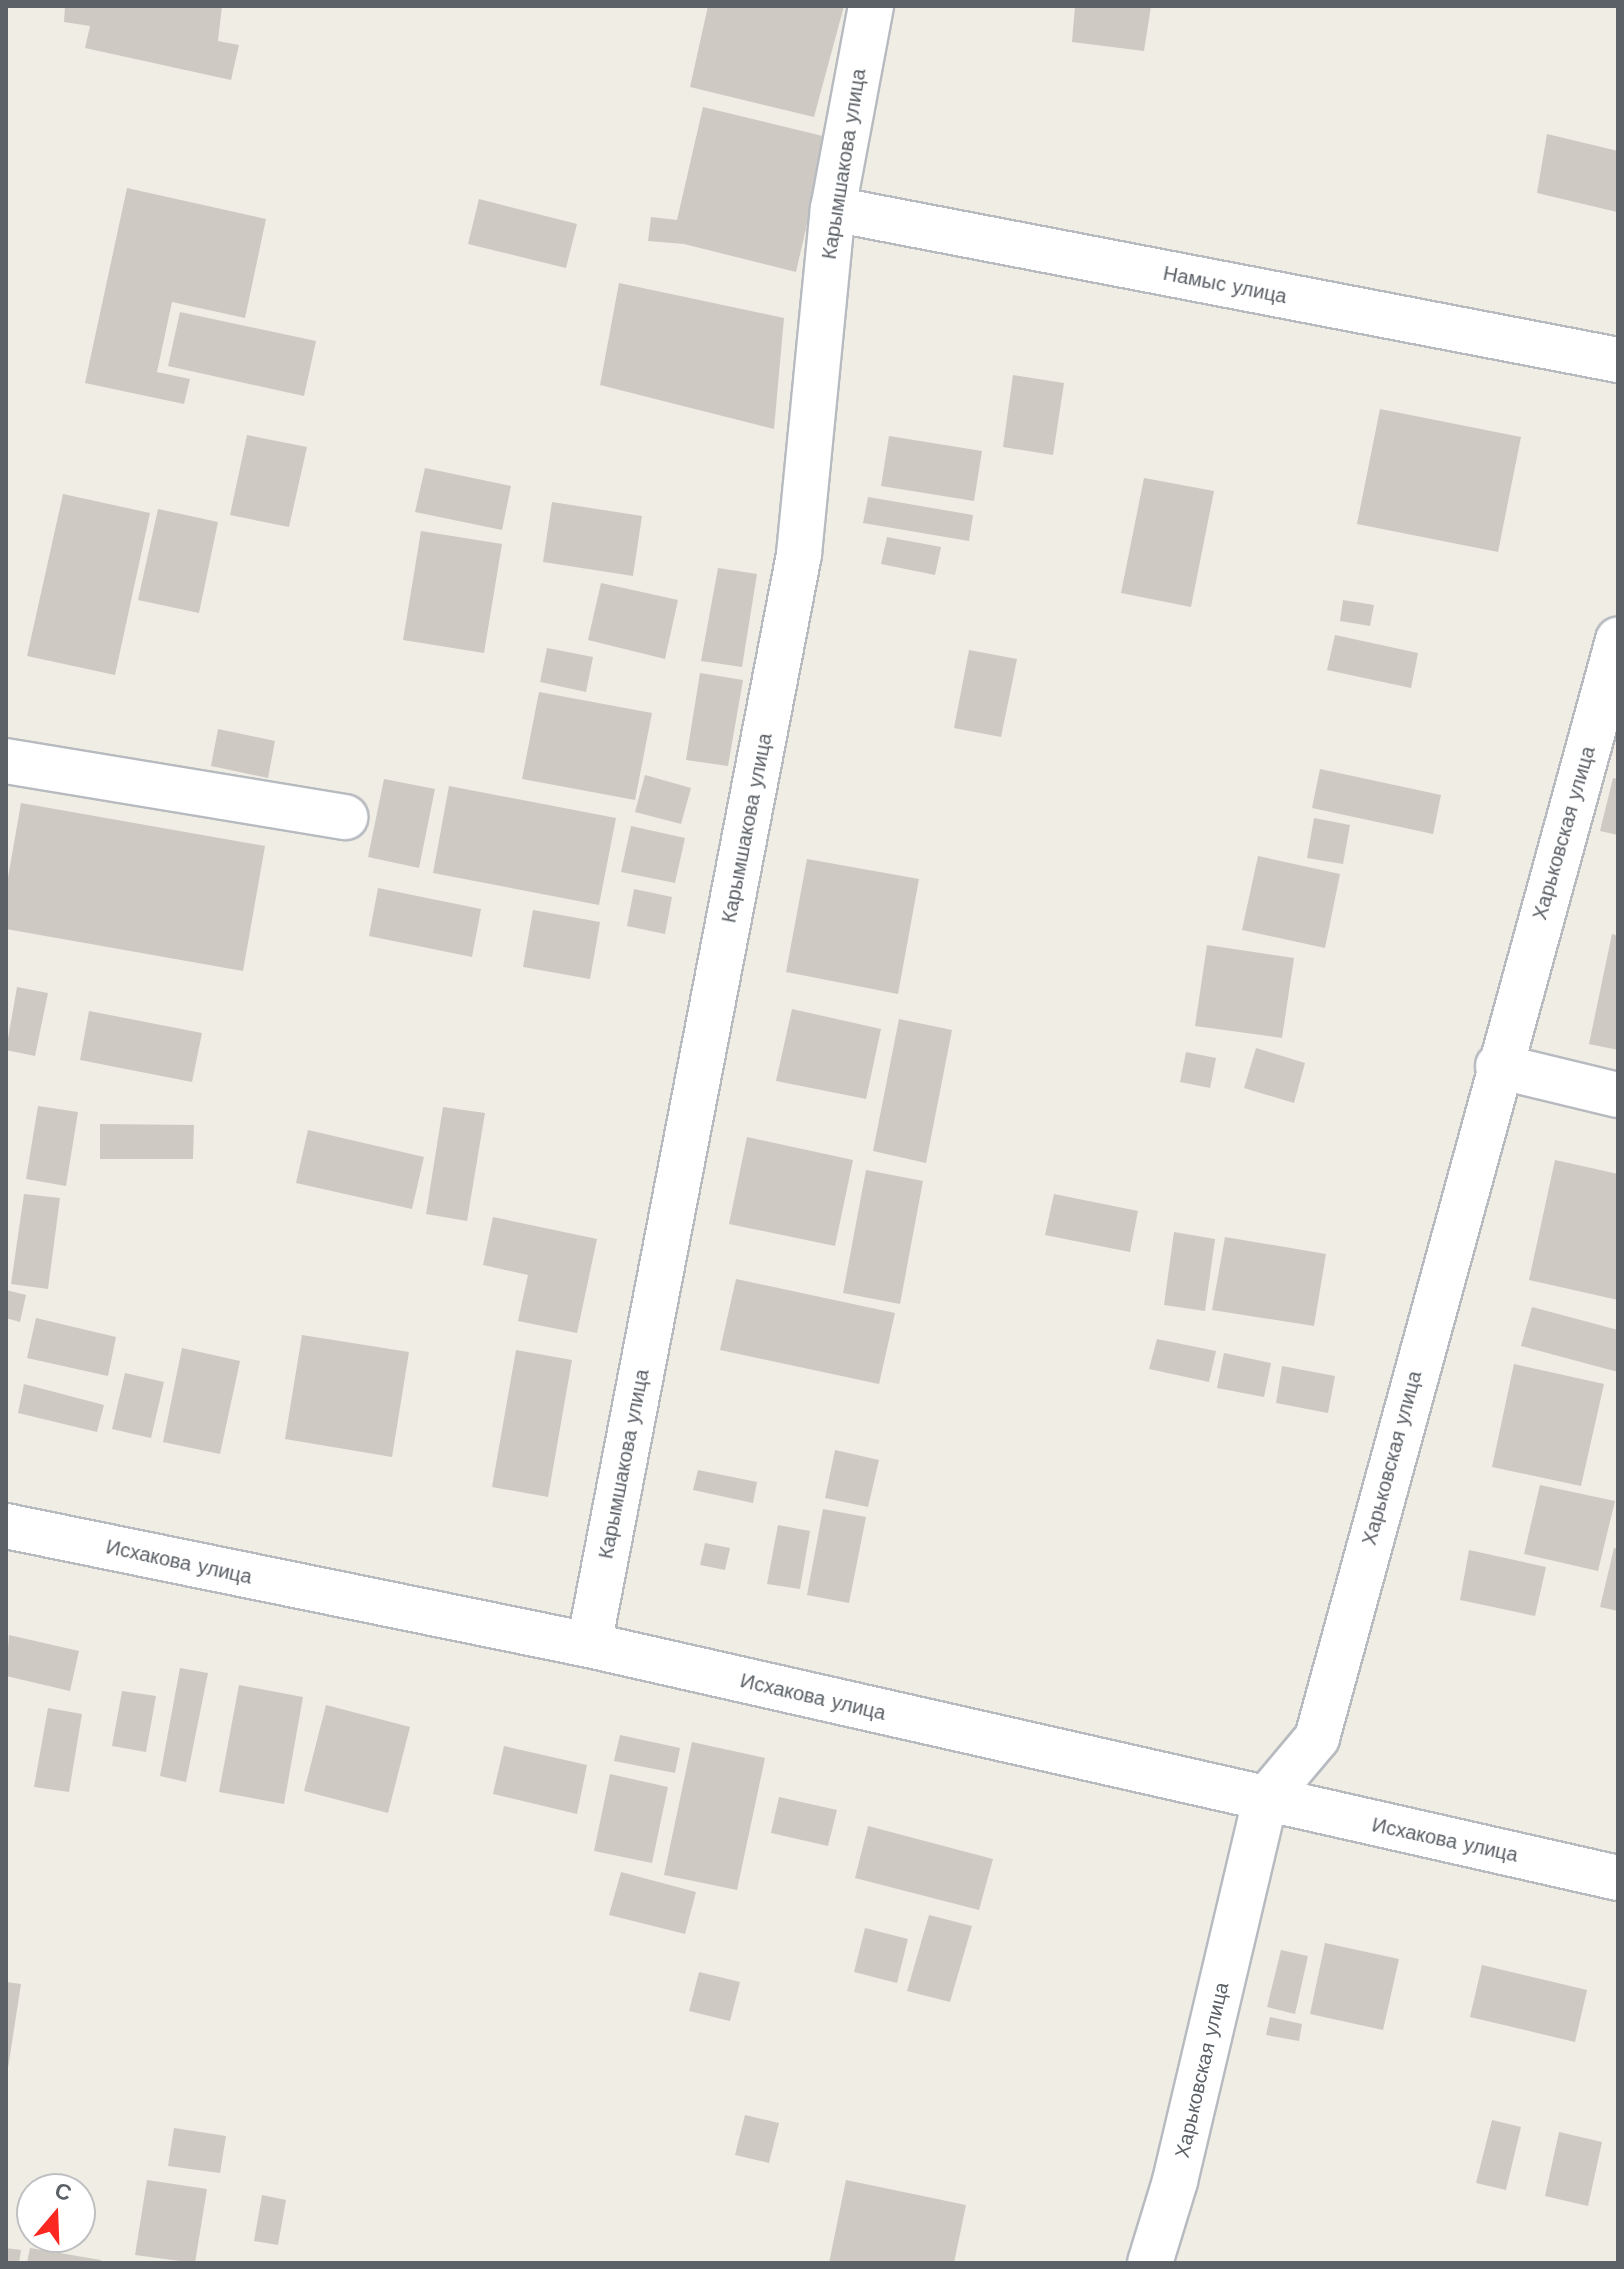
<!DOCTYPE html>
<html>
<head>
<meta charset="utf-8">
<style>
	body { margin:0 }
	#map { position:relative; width:1624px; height:2269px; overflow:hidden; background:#f0ede5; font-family:"Work Sans",sans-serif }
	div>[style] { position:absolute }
	.building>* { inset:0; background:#cecac3 }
	.roads { filter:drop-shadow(2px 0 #b7bbc0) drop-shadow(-2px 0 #b7bbc0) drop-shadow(0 2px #b7bbc0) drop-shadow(0 -2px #b7bbc0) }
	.minor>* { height:44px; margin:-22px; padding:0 22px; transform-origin:22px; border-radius:22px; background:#fff }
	span { translate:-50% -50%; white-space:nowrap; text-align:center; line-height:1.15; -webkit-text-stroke:6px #fff; paint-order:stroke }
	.street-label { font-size:20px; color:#5c6167 }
	.frame { position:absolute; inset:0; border:8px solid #5c6167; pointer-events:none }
	.north { position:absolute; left:16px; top:2173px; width:80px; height:80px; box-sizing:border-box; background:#fff; border:2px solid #bec0c2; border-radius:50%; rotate:19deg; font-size:22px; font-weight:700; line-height:32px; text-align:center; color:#5c6167 }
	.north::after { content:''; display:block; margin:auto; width:28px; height:36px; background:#fa2821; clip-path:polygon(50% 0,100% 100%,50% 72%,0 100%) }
</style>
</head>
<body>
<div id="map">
	<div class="building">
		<i style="clip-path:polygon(65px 6px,222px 6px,218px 41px,239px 45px,231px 80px,85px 48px,90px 26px,64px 22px)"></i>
		<i style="clip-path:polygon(708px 6px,844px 6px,814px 117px,690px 87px)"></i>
		<i style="clip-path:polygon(1075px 6px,1151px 6px,1144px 51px,1072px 42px)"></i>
		<i style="clip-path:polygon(703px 107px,827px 137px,796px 272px,684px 244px,648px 241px,651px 217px,677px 220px)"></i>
		<i style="clip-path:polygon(1547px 134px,1618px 151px,1617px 212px,1537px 193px)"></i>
		<i style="clip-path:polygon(127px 188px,266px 219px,245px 318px,172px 302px,157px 372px,190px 379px,184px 404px,85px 383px)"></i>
		<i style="clip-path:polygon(479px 199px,577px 224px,566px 268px,468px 244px)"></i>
		<i style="clip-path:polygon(619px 283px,784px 318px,774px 429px,600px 385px)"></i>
		<i style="clip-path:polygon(180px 312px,316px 341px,304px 396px,168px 366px)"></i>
		<i style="clip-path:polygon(1013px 375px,1064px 383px,1053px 455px,1003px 447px)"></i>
		<i style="clip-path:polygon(1380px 409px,1521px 437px,1498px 552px,1357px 524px)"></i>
		<i style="clip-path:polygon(247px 435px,307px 447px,289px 527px,230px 515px)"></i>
		<i style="clip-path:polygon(889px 436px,982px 451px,974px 501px,881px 486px)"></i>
		<i style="clip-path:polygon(425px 468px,511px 486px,502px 530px,415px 512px)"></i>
		<i style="clip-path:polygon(1144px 478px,1214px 491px,1191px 607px,1121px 593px)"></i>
		<i style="clip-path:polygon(63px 494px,150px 513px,115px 675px,27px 656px)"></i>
		<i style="clip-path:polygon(868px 497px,973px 515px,969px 541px,863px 523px)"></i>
		<i style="clip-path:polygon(552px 502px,642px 516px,633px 576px,543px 562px)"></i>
		<i style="clip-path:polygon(158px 509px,218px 522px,199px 613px,138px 600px)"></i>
		<i style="clip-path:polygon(421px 531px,502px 544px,484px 653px,403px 640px)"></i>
		<i style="clip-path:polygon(887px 537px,941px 547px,935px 575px,881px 564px)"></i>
		<i style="clip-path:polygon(718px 568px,757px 574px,742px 667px,701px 661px)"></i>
		<i style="clip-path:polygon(601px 583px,678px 600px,665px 659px,588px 640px)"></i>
		<i style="clip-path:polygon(1343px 600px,1374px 605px,1370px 626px,1340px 621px)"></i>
		<i style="clip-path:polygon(1335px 635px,1418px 653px,1411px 688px,1327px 670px)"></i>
		<i style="clip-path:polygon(547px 648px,593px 657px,586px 692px,540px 682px)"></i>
		<i style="clip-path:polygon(969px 650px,1017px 659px,1001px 737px,954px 728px)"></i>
		<i style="clip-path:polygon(700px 673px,743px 680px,728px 766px,686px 760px)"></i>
		<i style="clip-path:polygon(539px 692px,652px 713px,635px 800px,522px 779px)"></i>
		<i style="clip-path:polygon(218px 729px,275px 741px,268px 778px,211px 766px)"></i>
		<i style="clip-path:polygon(1320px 769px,1441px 795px,1433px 834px,1312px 808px)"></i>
		<i style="clip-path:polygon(645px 775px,691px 788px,681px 824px,635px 812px)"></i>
		<i style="clip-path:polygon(1613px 778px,1618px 779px,1618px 835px,1600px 831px)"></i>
		<i style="clip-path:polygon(384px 779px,435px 789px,419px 868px,368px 857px)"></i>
		<i style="clip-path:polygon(449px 786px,616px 818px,599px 905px,433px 873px)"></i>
		<i style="clip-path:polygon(21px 803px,265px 846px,243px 971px,6px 929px,6px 889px)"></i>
		<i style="clip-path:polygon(1314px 818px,1350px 825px,1343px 864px,1307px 858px)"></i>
		<i style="clip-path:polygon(631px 826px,685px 838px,675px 883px,621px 872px)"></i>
		<i style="clip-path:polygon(1258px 856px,1340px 874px,1325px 948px,1242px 930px)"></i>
		<i style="clip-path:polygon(807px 859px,919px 879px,898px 994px,786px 972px)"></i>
		<i style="clip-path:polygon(378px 888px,481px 909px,472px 957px,369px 936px)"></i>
		<i style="clip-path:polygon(634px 889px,672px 897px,665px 934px,627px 926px)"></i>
		<i style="clip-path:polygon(533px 910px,600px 922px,590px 979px,523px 967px)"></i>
		<i style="clip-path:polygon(1612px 934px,1618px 936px,1618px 1050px,1589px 1044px)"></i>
		<i style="clip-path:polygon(1207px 945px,1294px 958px,1282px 1038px,1195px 1026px)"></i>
		<i style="clip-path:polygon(17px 987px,48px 993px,35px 1056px,6px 1050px)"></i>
		<i style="clip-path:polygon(792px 1009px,881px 1029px,866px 1099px,776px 1081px)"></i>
		<i style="clip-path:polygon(89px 1011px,202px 1033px,192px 1082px,80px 1060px)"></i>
		<i style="clip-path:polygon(899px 1019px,952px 1030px,926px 1163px,873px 1151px)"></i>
		<i style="clip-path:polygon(1256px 1048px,1305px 1063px,1294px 1103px,1244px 1088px)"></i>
		<i style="clip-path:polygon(1186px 1052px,1216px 1058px,1210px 1088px,1180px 1082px)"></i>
		<i style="clip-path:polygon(38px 1106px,78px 1112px,66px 1186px,26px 1179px)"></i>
		<i style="clip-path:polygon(443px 1107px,485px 1113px,467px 1221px,426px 1214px)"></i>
		<i style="clip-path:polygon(100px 1124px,194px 1125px,193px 1159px,100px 1159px)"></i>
		<i style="clip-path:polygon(308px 1130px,424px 1157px,412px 1209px,296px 1183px)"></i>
		<i style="clip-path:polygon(747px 1137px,853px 1160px,835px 1246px,729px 1224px)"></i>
		<i style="clip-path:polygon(1555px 1160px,1618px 1174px,1618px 1300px,1529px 1280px)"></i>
		<i style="clip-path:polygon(866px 1170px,923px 1181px,900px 1304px,843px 1293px)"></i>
		<i style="clip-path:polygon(24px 1194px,60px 1198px,48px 1289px,11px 1284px)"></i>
		<i style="clip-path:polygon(1054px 1194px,1138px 1211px,1130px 1252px,1045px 1235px)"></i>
		<i style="clip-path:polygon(493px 1217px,597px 1239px,577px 1333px,518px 1321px,528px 1275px,483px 1265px)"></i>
		<i style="clip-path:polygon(1174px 1232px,1215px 1239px,1205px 1311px,1164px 1305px)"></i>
		<i style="clip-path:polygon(1225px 1237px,1326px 1254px,1314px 1326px,1212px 1310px)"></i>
		<i style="clip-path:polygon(736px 1279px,895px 1313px,879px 1384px,720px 1350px)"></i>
		<i style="clip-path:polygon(6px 1290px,26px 1295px,20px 1322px,6px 1318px)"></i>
		<i style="clip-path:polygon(1532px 1307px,1618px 1330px,1618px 1372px,1521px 1346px)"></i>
		<i style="clip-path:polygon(36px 1318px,116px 1337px,108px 1376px,27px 1358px)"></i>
		<i style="clip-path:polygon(302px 1335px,409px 1352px,392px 1457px,285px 1439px)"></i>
		<i style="clip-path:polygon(1157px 1339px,1216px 1351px,1209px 1382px,1149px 1369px)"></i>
		<i style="clip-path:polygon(182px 1348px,240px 1361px,220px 1454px,163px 1442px)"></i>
		<i style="clip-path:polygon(516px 1350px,572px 1360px,548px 1497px,492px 1487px)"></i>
		<i style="clip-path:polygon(1224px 1353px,1271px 1363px,1264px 1397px,1217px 1388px)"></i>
		<i style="clip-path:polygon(1514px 1364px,1604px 1384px,1581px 1486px,1492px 1467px)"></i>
		<i style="clip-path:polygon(1282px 1366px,1335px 1376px,1328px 1413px,1276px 1403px)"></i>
		<i style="clip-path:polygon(125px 1373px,164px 1382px,151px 1438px,112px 1429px)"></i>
		<i style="clip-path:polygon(24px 1384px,104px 1405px,97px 1432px,18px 1413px)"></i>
		<i style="clip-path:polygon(835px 1450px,879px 1460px,868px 1507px,825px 1498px)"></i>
		<i style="clip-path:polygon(698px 1470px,757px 1482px,753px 1503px,693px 1490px)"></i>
		<i style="clip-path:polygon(1540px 1485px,1615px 1501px,1598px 1571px,1524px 1554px)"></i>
		<i style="clip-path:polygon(823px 1509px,866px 1517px,849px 1603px,807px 1595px)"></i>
		<i style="clip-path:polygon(778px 1525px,810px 1531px,800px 1589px,767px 1584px)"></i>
		<i style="clip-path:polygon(705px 1543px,730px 1548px,725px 1570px,700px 1565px)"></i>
		<i style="clip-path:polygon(1614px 1548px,1618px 1549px,1618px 1611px,1600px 1607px)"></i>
		<i style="clip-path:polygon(1469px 1550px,1546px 1567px,1535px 1616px,1460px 1600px)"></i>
		<i style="clip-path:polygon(9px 1635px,79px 1651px,70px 1691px,6px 1676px)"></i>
		<i style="clip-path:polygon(180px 1668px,208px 1673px,186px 1782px,160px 1776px)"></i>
		<i style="clip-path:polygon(239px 1685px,303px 1697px,284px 1804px,219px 1792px)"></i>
		<i style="clip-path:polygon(122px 1691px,156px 1696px,146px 1752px,112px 1746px)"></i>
		<i style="clip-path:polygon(326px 1705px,410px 1727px,388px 1813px,304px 1791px)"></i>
		<i style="clip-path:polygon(48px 1708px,82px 1714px,69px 1792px,34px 1787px)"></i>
		<i style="clip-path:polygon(620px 1735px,680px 1748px,675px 1773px,614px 1761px)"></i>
		<i style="clip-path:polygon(692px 1742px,765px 1758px,737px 1890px,664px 1875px)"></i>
		<i style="clip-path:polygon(504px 1746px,587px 1765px,577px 1814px,493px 1794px)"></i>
		<i style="clip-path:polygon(610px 1774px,668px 1787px,652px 1863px,594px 1851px)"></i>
		<i style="clip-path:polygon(779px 1797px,837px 1810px,828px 1846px,771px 1833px)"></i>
		<i style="clip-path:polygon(868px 1826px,993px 1859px,979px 1910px,855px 1878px)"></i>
		<i style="clip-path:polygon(621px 1872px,696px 1892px,685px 1934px,609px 1915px)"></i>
		<i style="clip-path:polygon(929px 1915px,972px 1926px,950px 2002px,907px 1991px)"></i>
		<i style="clip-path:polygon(865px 1928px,908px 1939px,897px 1983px,854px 1972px)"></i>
		<i style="clip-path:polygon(1325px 1943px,1399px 1959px,1383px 2030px,1310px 2014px)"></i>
		<i style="clip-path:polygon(1281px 1950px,1308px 1956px,1295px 2014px,1267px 2007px)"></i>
		<i style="clip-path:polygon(1482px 1965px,1587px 1990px,1575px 2042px,1470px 2017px)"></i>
		<i style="clip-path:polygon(699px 1972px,740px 1982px,730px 2021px,689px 2011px)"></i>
		<i style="clip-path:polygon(6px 1982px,21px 1984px,8px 2068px,6px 2068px)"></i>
		<i style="clip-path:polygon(1270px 2017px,1302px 2024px,1299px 2041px,1266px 2035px)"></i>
		<i style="clip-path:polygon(745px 2115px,779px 2123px,769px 2163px,735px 2155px)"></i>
		<i style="clip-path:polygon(1492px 2120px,1521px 2127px,1506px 2190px,1476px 2183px)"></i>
		<i style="clip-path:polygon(174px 2128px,226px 2136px,220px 2173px,168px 2166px)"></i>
		<i style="clip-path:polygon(1559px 2132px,1602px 2142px,1588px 2206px,1545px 2196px)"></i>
		<i style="clip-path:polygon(147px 2180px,207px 2189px,195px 2263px,135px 2255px)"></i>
		<i style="clip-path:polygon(846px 2180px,966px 2205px,954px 2263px,829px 2263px)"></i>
		<i style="clip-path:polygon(262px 2195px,286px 2200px,278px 2245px,254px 2241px)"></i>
		<i style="clip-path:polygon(6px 2248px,21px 2250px,19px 2263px,6px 2263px)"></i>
		<i style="clip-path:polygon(30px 2248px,101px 2260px,100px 2263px,27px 2263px)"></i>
	</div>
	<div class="roads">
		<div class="minor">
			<i style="left:833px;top:209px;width:799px;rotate:10.89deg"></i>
			<i style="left:6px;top:761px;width:344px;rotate:9.4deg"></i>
			<i style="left:1498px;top:1066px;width:123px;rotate:13.6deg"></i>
			<i style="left:6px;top:1526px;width:595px;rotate:11.54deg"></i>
			<i style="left:589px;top:1645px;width:1055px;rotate:12.76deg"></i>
			<i style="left:589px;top:1645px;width:1111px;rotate:-79.1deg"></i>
			<i style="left:799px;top:554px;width:347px;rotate:-84.4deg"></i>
			<i style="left:833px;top:209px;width:207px;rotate:-79.4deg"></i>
			<i style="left:1150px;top:2263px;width:86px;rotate:-73deg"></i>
			<i style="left:1175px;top:2181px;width:391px;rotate:-76.7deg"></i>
			<i style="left:1265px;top:1800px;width:81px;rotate:-50deg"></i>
			<i style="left:1317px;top:1738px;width:1139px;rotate:-74.67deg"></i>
		</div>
	</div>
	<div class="street-label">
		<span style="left:844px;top:164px;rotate:-81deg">Карымшакова улица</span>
		<span style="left:1225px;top:285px;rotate:11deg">Намыс улица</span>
		<span style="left:747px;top:828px;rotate:-79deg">Карымшакова улица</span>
		<span style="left:1564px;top:833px;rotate:-74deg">Харьковская улица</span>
		<span style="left:1392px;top:1458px;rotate:-75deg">Харьковская улица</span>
		<span style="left:624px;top:1464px;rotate:-79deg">Карымшакова улица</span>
		<span style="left:179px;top:1562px;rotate:12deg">Исхакова улица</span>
		<span style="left:813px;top:1697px;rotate:13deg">Исхакова улица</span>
		<span style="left:1445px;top:1840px;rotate:12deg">Исхакова улица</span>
		<span style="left:1202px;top:2070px;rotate:-77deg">Харьковская улица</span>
	</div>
	<div class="frame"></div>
	<div class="north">С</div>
</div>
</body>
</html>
